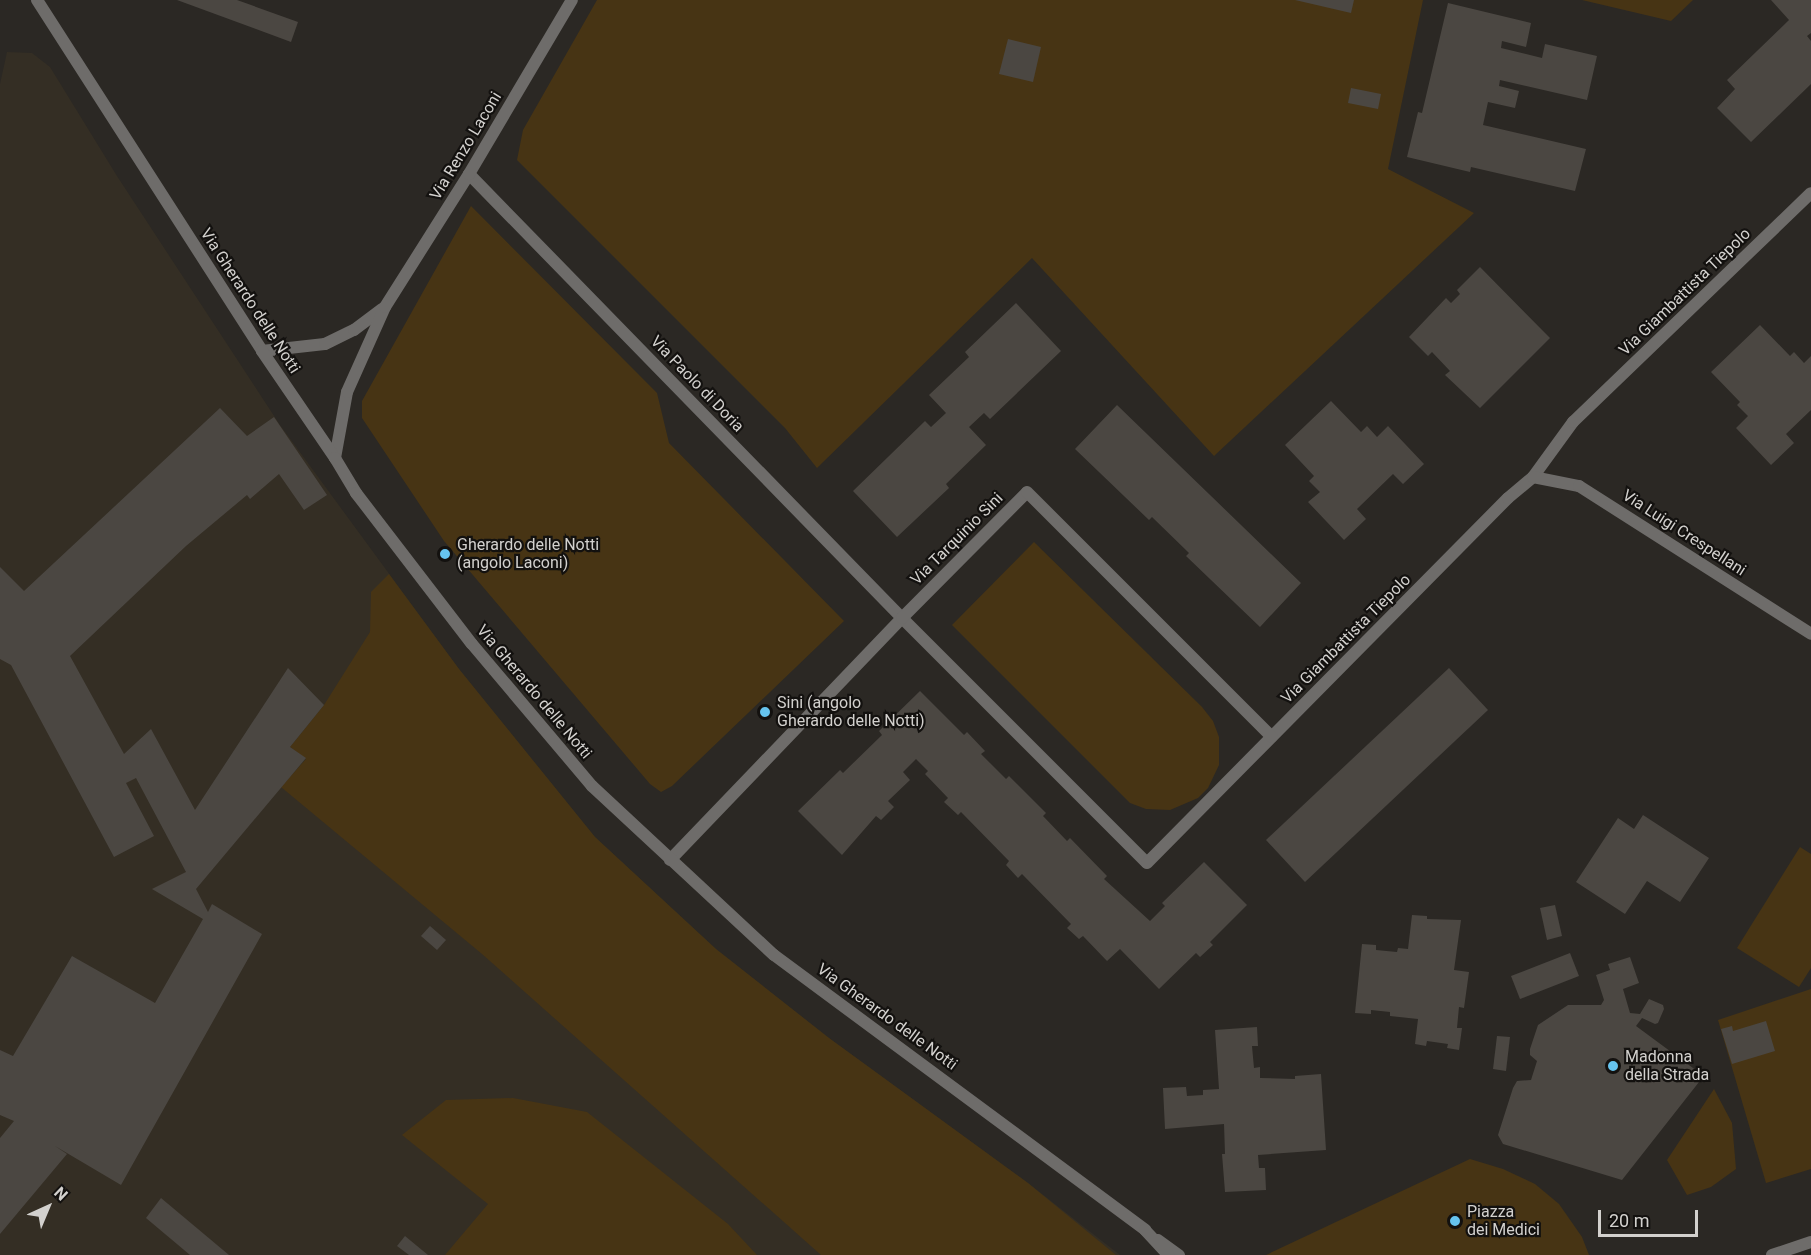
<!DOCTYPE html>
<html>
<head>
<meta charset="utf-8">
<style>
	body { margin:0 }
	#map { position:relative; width:1811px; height:1255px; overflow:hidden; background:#2b2824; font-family:Roboto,sans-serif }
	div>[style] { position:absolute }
	.built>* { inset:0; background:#342e24 }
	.green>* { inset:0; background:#473414 }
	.building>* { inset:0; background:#4b4742 }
	.minor>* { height:12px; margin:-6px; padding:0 6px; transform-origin:6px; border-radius:6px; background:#6e6c6a }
	.tertiary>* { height:12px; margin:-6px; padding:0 6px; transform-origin:6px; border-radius:6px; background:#6e6c6a }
	.dots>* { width:16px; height:16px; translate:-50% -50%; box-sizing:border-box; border:3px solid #13110f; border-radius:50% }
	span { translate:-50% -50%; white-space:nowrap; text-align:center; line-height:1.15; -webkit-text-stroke:4.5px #13110f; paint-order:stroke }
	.street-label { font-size:16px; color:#d3d1ce }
	.poi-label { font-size:16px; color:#d3d1ce }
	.left { translate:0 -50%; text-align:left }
	.north { position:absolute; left:18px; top:1177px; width:60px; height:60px; -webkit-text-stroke:4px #13110f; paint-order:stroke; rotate:44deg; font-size:16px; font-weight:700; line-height:24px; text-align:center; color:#d3d1ce }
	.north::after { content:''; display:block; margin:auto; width:21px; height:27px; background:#d3d1ce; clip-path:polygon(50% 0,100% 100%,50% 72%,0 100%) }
	.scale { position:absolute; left:1598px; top:1210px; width:100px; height:27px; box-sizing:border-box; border:3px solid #d3d1ce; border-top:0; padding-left:8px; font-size:18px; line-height:21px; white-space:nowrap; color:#d3d1ce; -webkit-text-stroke:4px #13110f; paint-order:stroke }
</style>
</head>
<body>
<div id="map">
	<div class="built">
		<i style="clip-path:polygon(7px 52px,32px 53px,50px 67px,117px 176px,280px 425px,459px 669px,595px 837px,716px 949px,829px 1038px,1028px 1183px,1120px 1255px,0 1255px,0 84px)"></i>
	</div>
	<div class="green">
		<i style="clip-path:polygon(597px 0,1423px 0,1388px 169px,1474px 213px,1214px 456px,1032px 258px,817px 468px,785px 428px,517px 160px,523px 130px)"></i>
		<i style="clip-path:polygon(1582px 0,1693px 0,1671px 21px)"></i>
		<i style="clip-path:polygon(471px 206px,657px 393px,669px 443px,844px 621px,672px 786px,661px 792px,650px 784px,444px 541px,362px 418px,362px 401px)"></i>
		<i style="clip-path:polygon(1034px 542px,1202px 707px,1213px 721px,1219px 737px,1219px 765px,1208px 788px,1198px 798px,1170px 810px,1146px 809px,1130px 803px,952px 625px)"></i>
		<i style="clip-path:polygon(389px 574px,459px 669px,595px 837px,716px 949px,829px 1038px,1028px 1183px,1116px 1255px,821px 1255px,482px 954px,281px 787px,306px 759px,290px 747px,324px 705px,370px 632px,371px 592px)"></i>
		<i style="clip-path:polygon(1800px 847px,1811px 854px,1811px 968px,1799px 987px,1737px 948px)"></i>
		<i style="clip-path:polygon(1811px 989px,1811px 1169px,1766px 1183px,1718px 1020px)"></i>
		<i style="clip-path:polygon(1714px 1089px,1732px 1123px,1736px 1169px,1711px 1187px,1687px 1195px,1667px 1160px)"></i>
		<i style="clip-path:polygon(513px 1098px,587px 1112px,728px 1224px,757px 1255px,445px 1255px,488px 1204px,402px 1135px,446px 1100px)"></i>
		<i style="clip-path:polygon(1470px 1159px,1503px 1169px,1535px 1184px,1559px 1204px,1582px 1237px,1589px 1255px,1266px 1255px)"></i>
	</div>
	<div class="building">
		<i style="clip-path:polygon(177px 0,237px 0,298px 22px,291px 42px)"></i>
		<i style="clip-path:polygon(1295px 0,1354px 0,1351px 13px)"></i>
		<i style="clip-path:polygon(1771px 0,1811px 0,1811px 33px,1807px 36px,1811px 41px,1811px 84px,1751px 142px,1717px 108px,1735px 89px,1727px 80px,1789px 20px)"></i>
		<i style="clip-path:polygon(1448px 3px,1531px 23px,1526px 47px,1502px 41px,1501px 48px,1542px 58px,1545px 44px,1597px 56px,1587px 100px,1500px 80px,1499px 86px,1519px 91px,1515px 108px,1488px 102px,1483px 125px,1586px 149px,1575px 191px,1471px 167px,1470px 172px,1407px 157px,1418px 112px,1422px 113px)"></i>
		<i style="clip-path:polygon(1008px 39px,1041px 47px,1033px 82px,999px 74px)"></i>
		<i style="clip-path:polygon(1351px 88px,1381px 94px,1378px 109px,1348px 103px)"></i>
		<i style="clip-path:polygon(1480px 267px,1550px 338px,1480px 408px,1445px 375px,1450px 371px,1432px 352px,1428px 356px,1409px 337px,1446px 298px,1451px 303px,1460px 294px,1457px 290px)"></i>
		<i style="clip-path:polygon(1016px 303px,1061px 351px,990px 419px,984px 413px,969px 427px,986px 445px,946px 484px,949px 488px,897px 537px,853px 491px,925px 421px,931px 427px,946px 413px,929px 395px,969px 357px,965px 352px)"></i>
		<i style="clip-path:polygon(1760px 325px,1790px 356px,1794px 352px,1804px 363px,1811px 356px,1811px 410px,1786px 434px,1794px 443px,1771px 465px,1736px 428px,1748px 416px,1737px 405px,1740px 402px,1711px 372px)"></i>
		<i style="clip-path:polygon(1331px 401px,1361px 432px,1367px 426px,1377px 437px,1388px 426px,1424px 464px,1403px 484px,1393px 474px,1357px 509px,1366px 519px,1344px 540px,1308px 502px,1320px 492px,1309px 481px,1314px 476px,1285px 445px)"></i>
		<i style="clip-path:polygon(1117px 405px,1301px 583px,1260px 627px,1186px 556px,1189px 553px,1152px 517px,1149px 520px,1075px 449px)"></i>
		<i style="clip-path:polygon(220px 408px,247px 436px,274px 417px,327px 495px,304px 510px,279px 474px,250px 499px,247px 495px,186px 546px,70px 656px,124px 754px,151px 729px,195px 810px,288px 668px,324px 705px,290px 747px,306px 758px,196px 889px,208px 912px,212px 904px,262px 934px,121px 1185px,55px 1146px,67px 1154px,0 1234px,0 1138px,14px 1121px,0 1115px,0 1050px,13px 1056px,72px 956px,155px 1003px,203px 919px,152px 889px,186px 872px,136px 778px,126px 783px,154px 836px,114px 857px,11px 665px,0 659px,0 567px,24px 591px)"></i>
		<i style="clip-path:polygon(1449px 668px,1488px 710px,1305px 882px,1266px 840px)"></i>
		<i style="clip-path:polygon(920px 691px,964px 735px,967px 732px,985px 751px,981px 754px,1006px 779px,1009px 776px,1046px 813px,1043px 816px,1067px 841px,1070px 838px,1107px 876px,1104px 879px,1150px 921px,1165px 906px,1162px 903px,1204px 862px,1247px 905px,1210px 942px,1213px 945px,1200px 957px,1196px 953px,1159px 989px,1120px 949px,1107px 961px,1083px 936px,1079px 939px,1067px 928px,1071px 924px,1022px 874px,1018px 878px,1006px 865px,1009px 861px,961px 812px,958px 815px,944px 802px,948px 798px,925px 774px,928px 771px,916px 759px,903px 772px,910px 780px,888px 801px,894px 807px,881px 820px,876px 816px,842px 855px,798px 811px,840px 770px,843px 773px,882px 735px,879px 731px)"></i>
		<i style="clip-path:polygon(1643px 815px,1709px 858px,1680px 902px,1647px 881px,1625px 914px,1576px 882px,1618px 818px,1634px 829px)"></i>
		<i style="clip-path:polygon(1555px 905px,1562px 936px,1547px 940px,1540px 908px)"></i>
		<i style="clip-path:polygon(1412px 915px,1427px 916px,1427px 919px,1461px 920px,1454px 970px,1469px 972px,1464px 1008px,1459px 1007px,1457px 1028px,1462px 1028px,1459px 1050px,1447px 1048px,1448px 1044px,1427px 1041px,1426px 1046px,1415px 1044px,1418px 1019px,1390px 1016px,1390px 1012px,1371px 1010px,1371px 1014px,1355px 1013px,1362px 944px,1376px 945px,1376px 950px,1397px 952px,1398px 948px,1408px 949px)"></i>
		<i style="clip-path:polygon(430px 926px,446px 940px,437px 950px,421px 936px)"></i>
		<i style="clip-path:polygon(1570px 953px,1579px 976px,1520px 999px,1511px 976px)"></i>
		<i style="clip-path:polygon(1630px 957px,1639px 983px,1623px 989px,1630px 1013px,1640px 1014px,1649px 999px,1663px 1005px,1664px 1009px,1658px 1023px,1655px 1024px,1642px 1018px,1636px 1026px,1697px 1071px,1699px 1082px,1622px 1180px,1503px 1144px,1498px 1135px,1513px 1088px,1517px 1081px,1531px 1080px,1537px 1061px,1530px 1055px,1530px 1049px,1538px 1025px,1568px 1005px,1601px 1005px,1604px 1000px,1596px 975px,1610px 970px,1608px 964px)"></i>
		<i style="clip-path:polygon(1766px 1021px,1775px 1051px,1732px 1064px,1721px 1029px,1732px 1026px,1733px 1031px)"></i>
		<i style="clip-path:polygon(1257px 1027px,1258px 1046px,1252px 1046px,1254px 1068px,1260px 1067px,1260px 1078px,1295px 1079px,1295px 1076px,1321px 1074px,1326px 1150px,1258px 1155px,1259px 1168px,1265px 1168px,1266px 1190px,1225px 1192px,1222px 1154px,1225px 1154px,1224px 1124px,1165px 1129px,1163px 1088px,1186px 1087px,1187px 1096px,1203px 1095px,1203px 1090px,1219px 1089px,1215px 1030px)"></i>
		<i style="clip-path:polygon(1497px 1036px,1510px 1037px,1506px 1071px,1493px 1069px)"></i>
		<i style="clip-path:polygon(161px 1198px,229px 1255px,190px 1255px,146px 1218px)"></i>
		<i style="clip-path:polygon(405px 1236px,428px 1255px,409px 1255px,397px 1246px)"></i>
	</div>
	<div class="minor">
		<i style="left:469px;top:174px;width:620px;rotate:45.72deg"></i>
		<i style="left:902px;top:618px;width:346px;rotate:45deg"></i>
		<i style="left:1147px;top:863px;width:513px;rotate:-45.32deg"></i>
		<i style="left:1508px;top:498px;width:33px;rotate:-40deg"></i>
		<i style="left:1533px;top:477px;width:68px;rotate:-54deg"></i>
		<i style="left:1573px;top:422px;width:330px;rotate:-43.9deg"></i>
		<i style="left:262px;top:351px;width:63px;rotate:-6.3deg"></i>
		<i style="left:325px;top:344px;width:32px;rotate:-26deg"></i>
		<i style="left:354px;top:330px;width:35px;rotate:-37deg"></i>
		<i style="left:335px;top:458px;width:67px;rotate:-79.7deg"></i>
		<i style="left:347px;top:392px;width:93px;rotate:-65.9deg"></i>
		<i style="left:385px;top:307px;width:157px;rotate:-57.7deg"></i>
		<i style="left:469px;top:174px;width:202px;rotate:-59.4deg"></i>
		<i style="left:1533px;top:477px;width:47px;rotate:11.1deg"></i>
		<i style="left:1579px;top:486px;width:275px;rotate:32.5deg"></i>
		<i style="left:670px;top:860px;width:335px;rotate:-46.2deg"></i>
		<i style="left:902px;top:618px;width:177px;rotate:-45.2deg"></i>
		<i style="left:1027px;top:492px;width:346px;rotate:45deg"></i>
		<i style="left:1158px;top:1240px;width:26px;rotate:36deg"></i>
		<i style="left:1772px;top:1255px;width:41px;rotate:-18.4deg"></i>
	</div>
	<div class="tertiary">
		<i style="left:37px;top:0;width:417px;rotate:57.3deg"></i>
		<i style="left:262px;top:351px;width:130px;rotate:55.7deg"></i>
		<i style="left:335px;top:458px;width:41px;rotate:59deg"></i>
		<i style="left:356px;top:493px;width:190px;rotate:52.5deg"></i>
		<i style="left:472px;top:644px;width:186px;rotate:49.8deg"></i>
		<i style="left:592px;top:786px;width:248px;rotate:42.9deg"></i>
		<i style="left:774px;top:955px;width:462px;rotate:36.5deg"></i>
		<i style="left:1145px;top:1230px;width:34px;rotate:47deg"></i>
	</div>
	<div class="dots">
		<i style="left:445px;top:554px;background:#66c4ef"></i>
		<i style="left:765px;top:712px;background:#66c4ef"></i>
		<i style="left:1613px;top:1066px;background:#66c4ef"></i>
		<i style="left:1455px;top:1221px;background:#66c4ef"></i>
	</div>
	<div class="street-label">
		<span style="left:466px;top:146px;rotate:-59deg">Via Renzo Laconi</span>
		<span style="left:1685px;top:292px;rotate:-44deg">Via Giambattista Tiepolo</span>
		<span style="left:250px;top:301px;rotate:57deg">Via Gherardo delle Notti</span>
		<span style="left:697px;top:384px;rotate:46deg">Via Paolo di Doria</span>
		<span style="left:1684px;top:533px;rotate:33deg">Via Luigi Crespellani</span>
		<span style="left:957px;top:539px;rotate:-45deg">Via Tarquinio Sini</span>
		<span style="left:1346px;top:639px;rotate:-45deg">Via Giambattista Tiepolo</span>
		<span style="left:534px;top:692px;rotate:50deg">Via Gherardo delle Notti</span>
		<span style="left:887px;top:1017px;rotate:36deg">Via Gherardo delle Notti</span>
	</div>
	<div class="poi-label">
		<span class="left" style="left:457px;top:554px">Gherardo delle Notti<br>(angolo Laconi)</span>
		<span class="left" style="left:777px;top:712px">Sini (angolo<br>Gherardo delle Notti)</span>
		<span class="left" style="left:1625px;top:1066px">Madonna<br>della Strada</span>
		<span class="left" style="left:1467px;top:1221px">Piazza<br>dei Medici</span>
	</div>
	<div class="north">N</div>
	<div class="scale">20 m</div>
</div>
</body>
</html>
